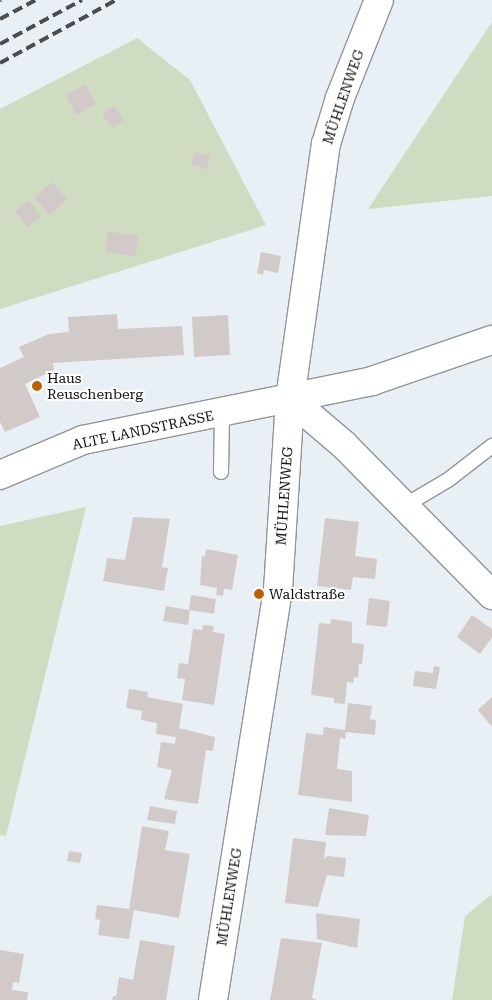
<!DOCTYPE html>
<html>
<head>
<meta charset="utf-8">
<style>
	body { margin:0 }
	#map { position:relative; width:492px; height:1000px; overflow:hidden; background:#e9f0f5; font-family:"Roboto Serif",serif }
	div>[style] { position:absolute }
	.green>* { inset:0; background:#cfdcc1 }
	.building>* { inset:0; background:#d2cac8 }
	.roads { filter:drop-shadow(1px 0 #90969a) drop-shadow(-1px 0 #90969a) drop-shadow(0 1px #90969a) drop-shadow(0 -1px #90969a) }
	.lane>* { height:14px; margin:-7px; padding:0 7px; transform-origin:7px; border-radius:7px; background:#fff }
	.street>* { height:28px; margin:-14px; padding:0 14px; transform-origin:14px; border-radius:14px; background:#fff }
	.rail>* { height:4px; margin-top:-2px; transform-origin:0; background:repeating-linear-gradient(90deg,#494d4f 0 10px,transparent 0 15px) }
	.dots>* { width:14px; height:14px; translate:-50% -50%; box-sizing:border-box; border:2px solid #fff; border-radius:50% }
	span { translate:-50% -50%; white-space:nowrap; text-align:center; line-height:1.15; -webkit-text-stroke:4px #fff; paint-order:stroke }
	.street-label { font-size:14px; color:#0f1213 }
	.poi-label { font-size:14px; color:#0f1213 }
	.left { translate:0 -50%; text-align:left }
</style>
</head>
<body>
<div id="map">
	<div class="green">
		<i style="clip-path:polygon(492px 22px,492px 196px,368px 209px)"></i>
		<i style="clip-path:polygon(137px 38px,190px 80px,266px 225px,0 309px,0 109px)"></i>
		<i style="clip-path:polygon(86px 507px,6px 836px,0 835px,0 526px)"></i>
		<i style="clip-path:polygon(492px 894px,492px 1000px,452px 1000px,465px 916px)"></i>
	</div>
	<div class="building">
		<i style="clip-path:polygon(85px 84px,96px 104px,76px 115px,66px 95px)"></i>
		<i style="clip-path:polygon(114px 106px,124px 120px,112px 128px,102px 114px)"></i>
		<i style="clip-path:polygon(194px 152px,210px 155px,207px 169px,191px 165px)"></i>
		<i style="clip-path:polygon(52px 182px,67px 199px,50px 215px,34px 198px)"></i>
		<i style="clip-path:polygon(29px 201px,41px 217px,27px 227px,15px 211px)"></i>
		<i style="clip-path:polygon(107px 232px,138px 235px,136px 256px,106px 253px)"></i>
		<i style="clip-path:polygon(261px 252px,281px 256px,278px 273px,264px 270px,263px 275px,257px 273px)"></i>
		<i style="clip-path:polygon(117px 314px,118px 329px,182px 326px,184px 355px,53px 363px,54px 370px,25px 384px,40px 417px,5px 432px,0 422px,0 368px,24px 357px,19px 347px,49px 334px,69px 332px,68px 317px)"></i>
		<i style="clip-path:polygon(228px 315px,230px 355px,194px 357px,192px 317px)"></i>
		<i style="clip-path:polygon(133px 517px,170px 519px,162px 567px,168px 568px,164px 591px,103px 581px,107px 558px,125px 560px)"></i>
		<i style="clip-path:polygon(325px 518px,359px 522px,355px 556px,377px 559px,375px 579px,353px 577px,351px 590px,317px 586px)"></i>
		<i style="clip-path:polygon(206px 549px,238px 555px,232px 590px,224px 589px,223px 596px,216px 595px,217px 588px,200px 585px,202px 556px,205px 557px)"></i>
		<i style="clip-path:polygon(191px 595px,216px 599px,214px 614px,189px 610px)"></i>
		<i style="clip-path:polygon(369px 598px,390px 601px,387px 627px,366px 625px)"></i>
		<i style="clip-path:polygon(166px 606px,190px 610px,188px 625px,163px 621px)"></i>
		<i style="clip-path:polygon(472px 615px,492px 629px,492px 637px,480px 654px,457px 637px)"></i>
		<i style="clip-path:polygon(331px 619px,352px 622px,352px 643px,364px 644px,362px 664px,359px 664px,358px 678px,354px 677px,353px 683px,347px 682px,345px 704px,334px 703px,334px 698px,311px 695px,319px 623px,330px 624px)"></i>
		<i style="clip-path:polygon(203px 625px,214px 626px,213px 632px,225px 634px,214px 705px,182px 700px,185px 679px,177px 678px,179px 663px,188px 664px,193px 629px,202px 630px)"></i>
		<i style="clip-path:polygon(434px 666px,440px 667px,436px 689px,413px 686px,415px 671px,433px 673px)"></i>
		<i style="clip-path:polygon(129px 689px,148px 692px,147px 697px,183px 704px,179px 728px,215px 737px,213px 751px,206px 750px,198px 804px,164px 799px,172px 770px,157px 767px,161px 742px,175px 744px,176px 737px,156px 734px,157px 723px,141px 720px,142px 711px,126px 708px)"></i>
		<i style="clip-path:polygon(492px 697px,492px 727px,478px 710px)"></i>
		<i style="clip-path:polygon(348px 703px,372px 706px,370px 719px,376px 720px,375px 735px,346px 732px,345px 739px,340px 738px,337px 769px,352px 771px,352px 802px,298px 795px,306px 733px,323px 735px,324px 727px,345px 730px)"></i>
		<i style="clip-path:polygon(150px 806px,177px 811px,175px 824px,147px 820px)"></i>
		<i style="clip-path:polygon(329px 808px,369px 815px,366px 836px,325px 835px)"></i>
		<i style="clip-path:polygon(142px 826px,169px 831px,165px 850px,190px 854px,179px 918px,134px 910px,129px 939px,98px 935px,100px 920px,95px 919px,97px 905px,129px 909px)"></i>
		<i style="clip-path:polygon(293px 838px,326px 842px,324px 859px,328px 856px,346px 858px,344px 877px,327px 875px,318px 907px,285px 903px)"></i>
		<i style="clip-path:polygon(69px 851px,82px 853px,80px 863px,67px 861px)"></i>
		<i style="clip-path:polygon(316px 913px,360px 919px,357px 948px,317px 939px)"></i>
		<i style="clip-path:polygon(281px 938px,322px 943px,312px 998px,317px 1000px,270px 1000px)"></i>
		<i style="clip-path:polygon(140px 940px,175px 946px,166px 1000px,112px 1000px,113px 996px,116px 996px,119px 977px,133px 980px)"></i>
		<i style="clip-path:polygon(0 950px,24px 954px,19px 983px,13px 982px,12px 990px,28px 992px,27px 1000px,0 1000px)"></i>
	</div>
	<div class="roads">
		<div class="lane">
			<i style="left:221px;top:472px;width:59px;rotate:-89deg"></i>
			<i style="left:404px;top:506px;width:51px;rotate:-30.6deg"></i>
			<i style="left:448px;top:480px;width:56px;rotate:-37.7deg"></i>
		</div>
		<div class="street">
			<i style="left:290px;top:399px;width:71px;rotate:40.4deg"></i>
			<i style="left:344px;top:445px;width:211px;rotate:45.4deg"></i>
			<i style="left:0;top:475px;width:90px;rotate:-22.9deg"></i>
			<i style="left:83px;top:440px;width:295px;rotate:-11.5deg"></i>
			<i style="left:372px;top:381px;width:127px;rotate:-18.9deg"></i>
			<i style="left:213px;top:1000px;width:415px;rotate:-81deg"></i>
			<i style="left:278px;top:590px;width:191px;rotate:-86.4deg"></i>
			<i style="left:290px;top:399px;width:258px;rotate:-82deg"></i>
			<i style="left:326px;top:144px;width:48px;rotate:-73.1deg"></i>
			<i style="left:340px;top:98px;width:105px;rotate:-68.3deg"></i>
		</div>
	</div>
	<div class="rail">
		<i style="left:0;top:1px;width:1px;rotate:-45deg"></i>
		<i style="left:0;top:19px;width:40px;rotate:-28deg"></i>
		<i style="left:0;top:44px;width:93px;rotate:-28.2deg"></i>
		<i style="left:0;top:63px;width:132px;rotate:-28.5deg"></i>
	</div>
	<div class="dots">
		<i style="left:37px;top:386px;background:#bc6203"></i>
		<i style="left:259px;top:594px;background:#bc6203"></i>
	</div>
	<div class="street-label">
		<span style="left:343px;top:97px;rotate:-71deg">MÜHLENWEG</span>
		<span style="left:143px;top:430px;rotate:-12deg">ALTE LANDSTRASSE</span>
		<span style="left:284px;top:496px;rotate:-86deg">MÜHLENWEG</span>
		<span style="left:229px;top:897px;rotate:-81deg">MÜHLENWEG</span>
	</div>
	<div class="poi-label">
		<span class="left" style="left:47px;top:386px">Haus<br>Reuschenberg</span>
		<span class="left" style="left:269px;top:594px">Waldstraße</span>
	</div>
</div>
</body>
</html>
